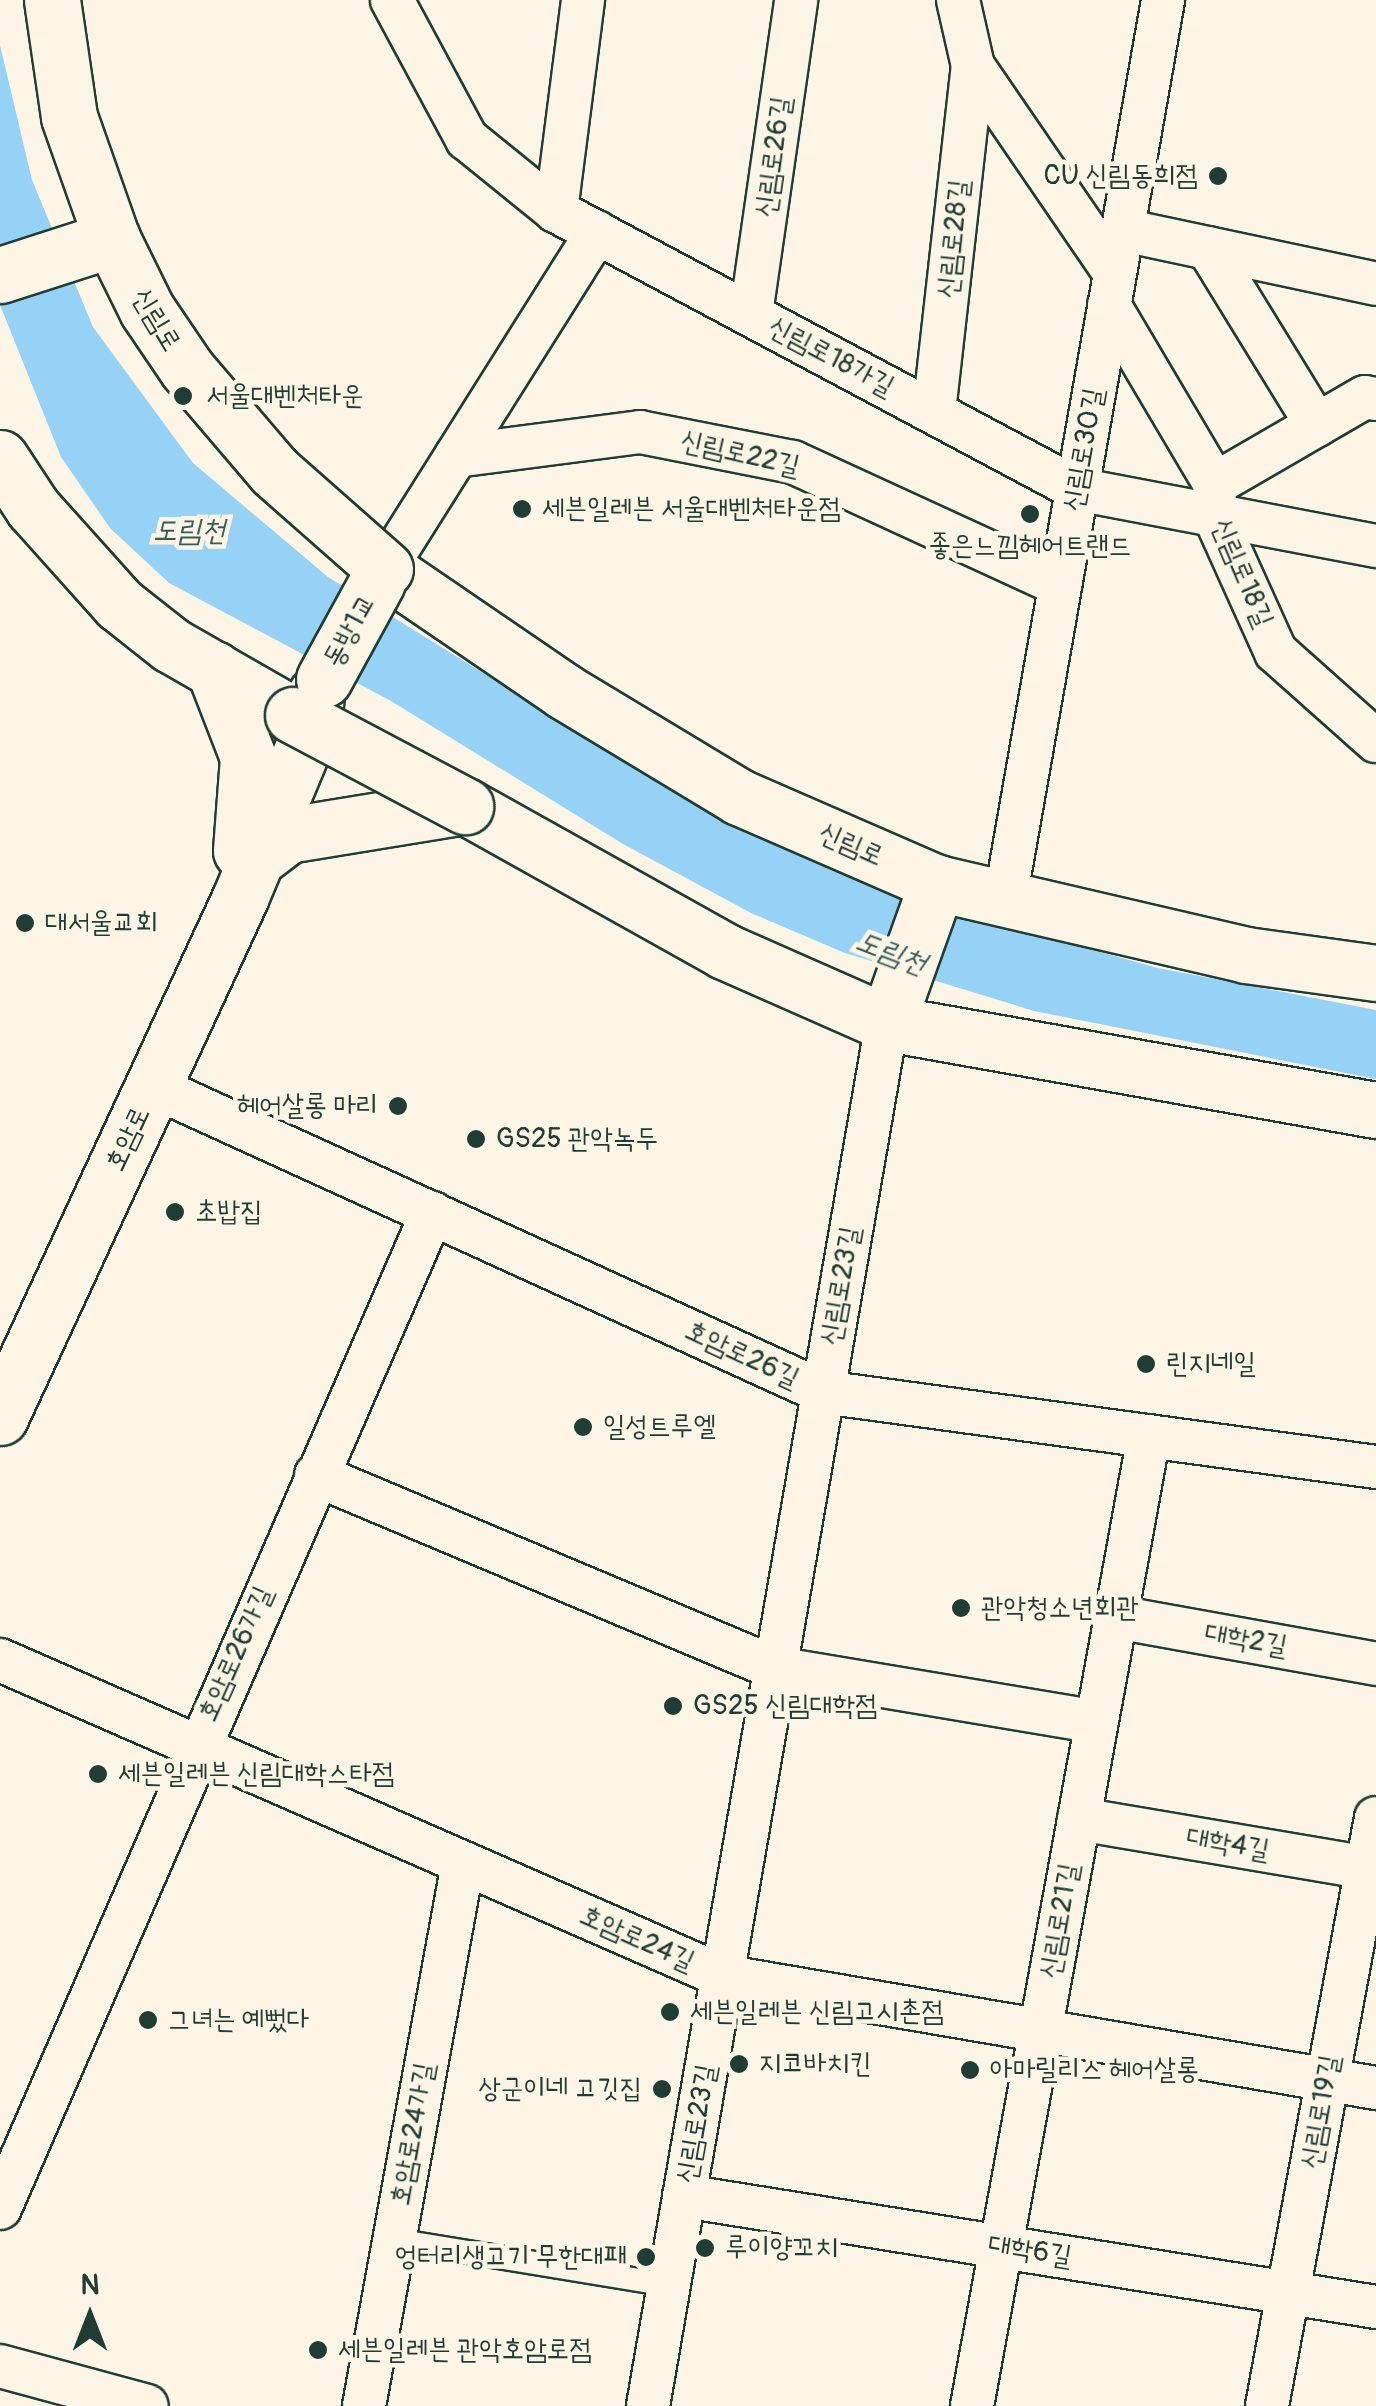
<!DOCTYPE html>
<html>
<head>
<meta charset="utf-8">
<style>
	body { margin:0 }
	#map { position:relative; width:1376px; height:2406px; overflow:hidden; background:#fcf5e5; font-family:Pangolin,"Poor Story",sans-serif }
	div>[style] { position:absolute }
	.water>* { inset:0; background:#95d2f6 }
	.roads { filter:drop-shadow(2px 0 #1f3d34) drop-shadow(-2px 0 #1f3d34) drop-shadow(0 2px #1f3d34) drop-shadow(0 -2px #1f3d34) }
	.lane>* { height:22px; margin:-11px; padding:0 11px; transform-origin:11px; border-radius:11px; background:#fcf5e5 }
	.street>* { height:42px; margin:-21px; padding:0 21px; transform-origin:21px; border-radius:21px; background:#fcf5e5 }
	.secondary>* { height:55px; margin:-27.5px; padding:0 27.5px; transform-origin:27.5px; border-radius:27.5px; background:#fcf5e5 }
	.bridges { filter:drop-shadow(2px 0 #1f3d34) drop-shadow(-2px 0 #1f3d34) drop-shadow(0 2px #1f3d34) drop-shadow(0 -2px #1f3d34) }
	.secondary-bridge>* { height:55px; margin:-27.5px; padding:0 27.5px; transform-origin:27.5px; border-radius:27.5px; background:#fcf5e5 }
	.dots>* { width:28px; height:28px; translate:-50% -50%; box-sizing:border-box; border:5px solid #fcf5e5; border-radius:50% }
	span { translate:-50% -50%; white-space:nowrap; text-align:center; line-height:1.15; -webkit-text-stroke:9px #fcf5e5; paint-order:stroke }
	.street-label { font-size:28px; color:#1f3d34 }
	.poi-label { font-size:28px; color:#1f3d34 }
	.right { translate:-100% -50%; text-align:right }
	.left { translate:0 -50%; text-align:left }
	.water-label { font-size:30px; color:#375b5b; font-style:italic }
	.north { position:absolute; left:40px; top:2266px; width:100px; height:100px; -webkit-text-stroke:8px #fcf5e5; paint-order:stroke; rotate:0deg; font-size:28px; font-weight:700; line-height:40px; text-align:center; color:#1f3d34 }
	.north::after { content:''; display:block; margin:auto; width:35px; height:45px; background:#1f3d34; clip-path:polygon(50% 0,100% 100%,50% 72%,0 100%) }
</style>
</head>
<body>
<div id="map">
	<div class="water">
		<i style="clip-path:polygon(0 45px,32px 180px,93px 327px,193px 463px,328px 577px,556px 718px,947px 910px,1158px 968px,1376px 1010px,1376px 1079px,1034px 1011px,845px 953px,751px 913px,623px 844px,391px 701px,169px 583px,110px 528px,61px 457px,0 305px)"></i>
	</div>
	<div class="roads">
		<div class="lane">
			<i style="left:394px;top:2240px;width:279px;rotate:9.3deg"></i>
		</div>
		<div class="street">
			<i style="left:392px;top:0;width:158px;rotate:61.7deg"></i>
			<i style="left:467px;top:139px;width:114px;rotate:39deg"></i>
			<i style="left:556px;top:211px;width:591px;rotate:28.08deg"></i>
			<i style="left:1077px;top:489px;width:304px;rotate:10.8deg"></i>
			<i style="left:958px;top:0;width:68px;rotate:77.2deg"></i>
			<i style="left:973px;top:66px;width:251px;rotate:55.6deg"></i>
			<i style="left:556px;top:211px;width:213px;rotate:-82.7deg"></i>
			<i style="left:1123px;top:230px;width:259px;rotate:12deg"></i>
			<i style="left:1208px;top:248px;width:208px;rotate:58.4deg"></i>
			<i style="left:1109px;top:305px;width:208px;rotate:59.4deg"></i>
			<i style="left:751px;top:314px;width:317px;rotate:-81.8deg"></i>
			<i style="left:1376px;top:399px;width:11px;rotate:-170deg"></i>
			<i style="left:1365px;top:397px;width:173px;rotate:149.9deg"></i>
			<i style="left:1215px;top:484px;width:31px;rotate:92deg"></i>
			<i style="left:1214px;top:515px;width:150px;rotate:65.7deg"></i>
			<i style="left:1276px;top:652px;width:134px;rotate:41.7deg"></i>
			<i style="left:934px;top:412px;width:348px;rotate:-83.6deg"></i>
			<i style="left:456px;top:456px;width:186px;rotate:-7.4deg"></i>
			<i style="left:640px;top:432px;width:156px;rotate:11.1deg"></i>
			<i style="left:793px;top:462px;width:294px;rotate:24.7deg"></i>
			<i style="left:385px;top:569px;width:398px;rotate:-57.8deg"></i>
			<i style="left:1005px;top:900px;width:914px;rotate:-80.04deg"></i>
			<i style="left:152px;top:1086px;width:737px;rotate:24.51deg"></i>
			<i style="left:823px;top:1392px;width:558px;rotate:7.72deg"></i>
			<i style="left:316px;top:1475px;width:498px;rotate:22.8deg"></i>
			<i style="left:775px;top:1668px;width:326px;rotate:9.5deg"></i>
			<i style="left:1116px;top:1617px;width:264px;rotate:10.2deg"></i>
			<i style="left:0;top:1660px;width:788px;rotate:23.64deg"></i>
			<i style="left:722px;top:1976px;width:664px;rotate:9.72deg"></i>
			<i style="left:1079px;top:1819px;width:301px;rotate:9.6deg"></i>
			<i style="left:684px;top:2196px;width:701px;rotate:9.11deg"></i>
			<i style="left:0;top:2208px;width:1085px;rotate:-66.53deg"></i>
			<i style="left:0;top:2366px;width:152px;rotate:15.2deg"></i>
			<i style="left:364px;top:2406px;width:552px;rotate:-79.67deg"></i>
			<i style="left:648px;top:2406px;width:1403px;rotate:-80.2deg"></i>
			<i style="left:972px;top:2406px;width:986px;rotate:-79.66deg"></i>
			<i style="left:1267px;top:2406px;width:598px;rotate:-79.5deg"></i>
		</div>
		<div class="secondary">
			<i style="left:0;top:458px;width:60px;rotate:56.6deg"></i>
			<i style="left:33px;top:508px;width:129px;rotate:48.1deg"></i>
			<i style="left:119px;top:604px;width:66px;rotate:38.3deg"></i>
			<i style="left:171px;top:645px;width:141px;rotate:29.8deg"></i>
			<i style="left:377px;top:582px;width:15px;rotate:-58deg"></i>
			<i style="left:385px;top:569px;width:218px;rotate:34.3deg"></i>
			<i style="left:565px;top:692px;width:203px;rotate:31.1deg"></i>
			<i style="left:739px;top:797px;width:216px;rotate:23.5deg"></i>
			<i style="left:937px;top:883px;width:317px;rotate:13.1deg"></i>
			<i style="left:1246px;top:955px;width:131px;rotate:7.9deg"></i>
			<i style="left:214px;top:669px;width:94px;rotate:68.9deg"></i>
			<i style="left:248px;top:757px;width:94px;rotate:94.3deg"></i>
			<i style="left:255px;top:860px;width:41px;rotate:-37.1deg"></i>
			<i style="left:288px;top:835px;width:179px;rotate:-9.3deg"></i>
			<i style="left:465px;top:806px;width:297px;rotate:29.2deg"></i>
			<i style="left:724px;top:951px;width:178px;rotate:23.8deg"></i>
			<i style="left:887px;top:1023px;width:497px;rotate:10.1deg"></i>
			<i style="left:887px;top:1023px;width:149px;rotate:-70.3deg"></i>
			<i style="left:0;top:1417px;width:572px;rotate:-65.18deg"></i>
			<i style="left:240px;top:898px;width:192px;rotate:-67.3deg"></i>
			<i style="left:314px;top:721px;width:27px;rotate:-86deg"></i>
		</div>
	</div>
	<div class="bridges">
		<div class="secondary-bridge">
			<i style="left:52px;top:0;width:118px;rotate:81.7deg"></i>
			<i style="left:69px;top:117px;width:129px;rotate:70.6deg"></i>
			<i style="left:112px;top:239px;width:79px;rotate:63.8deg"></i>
			<i style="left:147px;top:310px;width:71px;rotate:55.9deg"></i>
			<i style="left:187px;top:369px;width:134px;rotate:49.5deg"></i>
			<i style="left:274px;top:471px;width:148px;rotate:41.4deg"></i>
			<i style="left:0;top:275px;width:118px;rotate:-17.8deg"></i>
			<i style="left:324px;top:679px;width:111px;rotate:-61.3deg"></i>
			<i style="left:293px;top:715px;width:195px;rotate:27.9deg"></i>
		</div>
	</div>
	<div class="dots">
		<i style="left:1218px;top:176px;background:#1f3d34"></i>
		<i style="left:183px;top:396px;background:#1f3d34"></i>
		<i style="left:522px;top:509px;background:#1f3d34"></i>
		<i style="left:1030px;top:514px;background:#1f3d34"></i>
		<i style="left:25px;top:923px;background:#1f3d34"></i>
		<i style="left:398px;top:1106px;background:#1f3d34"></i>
		<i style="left:476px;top:1139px;background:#1f3d34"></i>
		<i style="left:175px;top:1212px;background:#1f3d34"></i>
		<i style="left:1146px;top:1364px;background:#1f3d34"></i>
		<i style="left:583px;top:1427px;background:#1f3d34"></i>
		<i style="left:961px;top:1608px;background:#1f3d34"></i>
		<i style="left:673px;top:1706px;background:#1f3d34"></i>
		<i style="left:98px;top:1774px;background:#1f3d34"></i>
		<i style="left:670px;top:2012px;background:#1f3d34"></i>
		<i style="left:148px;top:2020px;background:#1f3d34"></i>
		<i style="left:739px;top:2064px;background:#1f3d34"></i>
		<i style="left:970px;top:2070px;background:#1f3d34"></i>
		<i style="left:662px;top:2089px;background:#1f3d34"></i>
		<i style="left:705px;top:2248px;background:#1f3d34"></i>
		<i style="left:646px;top:2257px;background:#1f3d34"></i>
		<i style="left:318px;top:2350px;background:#1f3d34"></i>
	</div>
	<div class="street-label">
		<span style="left:774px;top:157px;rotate:-82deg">신림로26길</span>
		<span style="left:954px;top:239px;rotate:-84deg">신림로28길</span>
		<span style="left:156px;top:320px;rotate:59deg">신림로</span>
		<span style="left:831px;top:357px;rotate:28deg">신림로18가길</span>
		<span style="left:1084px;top:450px;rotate:-80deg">신림로30길</span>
		<span style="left:740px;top:454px;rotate:13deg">신림로22길</span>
		<span style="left:1242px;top:573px;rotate:67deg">신림로18길</span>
		<span style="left:350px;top:631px;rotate:-61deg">동방1교</span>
		<span style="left:851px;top:845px;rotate:24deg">신림로</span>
		<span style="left:128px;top:1139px;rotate:-65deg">호암로</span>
		<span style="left:841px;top:1286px;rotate:-80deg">신림로23길</span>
		<span style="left:742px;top:1355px;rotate:25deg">호암로26길</span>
		<span style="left:1246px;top:1640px;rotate:10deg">대학2길</span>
		<span style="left:236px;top:1654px;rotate:-66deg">호암로26가길</span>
		<span style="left:1228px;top:1844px;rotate:10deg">대학4길</span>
		<span style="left:1060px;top:1921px;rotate:-80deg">신림로21길</span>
		<span style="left:637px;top:1939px;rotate:24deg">호암로24길</span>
		<span style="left:1321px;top:2112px;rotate:-80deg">신림로19길</span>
		<span style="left:697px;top:2124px;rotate:-80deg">신림로23길</span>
		<span style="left:413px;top:2134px;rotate:-80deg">호암로24가길</span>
		<span style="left:1030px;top:2251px;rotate:9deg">대학6길</span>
	</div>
	<div class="poi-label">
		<span class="right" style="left:1198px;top:176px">CU 신림동희점</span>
		<span class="left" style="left:206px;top:396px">서울대벤처타운</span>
		<span class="left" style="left:542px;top:509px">세븐일레븐 서울대벤처타운점</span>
		<span style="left:1030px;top:546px">좋은느낌헤어트랜드</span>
		<span class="left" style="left:45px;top:923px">대서울교회</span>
		<span class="right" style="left:378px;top:1106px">헤어살롱 마리</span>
		<span class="left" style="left:496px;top:1139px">GS25 관악녹두</span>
		<span class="left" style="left:195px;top:1212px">초밥집</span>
		<span class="left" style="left:1166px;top:1364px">린지네일</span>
		<span class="left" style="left:603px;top:1427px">일성트루엘</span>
		<span class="left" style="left:981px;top:1608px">관악청소년회관</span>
		<span class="left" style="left:693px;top:1706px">GS25 신림대학점</span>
		<span class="left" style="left:118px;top:1774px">세븐일레븐 신림대학스타점</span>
		<span class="left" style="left:690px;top:2012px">세븐일레븐 신림고시촌점</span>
		<span class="left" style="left:168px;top:2020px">그녀는 예뻤다</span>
		<span class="left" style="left:759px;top:2064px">지코바치킨</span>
		<span class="left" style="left:990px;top:2070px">아마릴리스 헤어살롱</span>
		<span class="right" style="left:642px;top:2089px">상군이네 고깃집</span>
		<span class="left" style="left:725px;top:2248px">루이양꼬치</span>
		<span class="right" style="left:626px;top:2257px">엉터리생고기 무한대패</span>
		<span class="left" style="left:338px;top:2350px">세븐일레븐 관악호암로점</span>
	</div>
	<div class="water-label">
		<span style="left:189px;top:531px">도림천</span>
		<span style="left:891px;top:953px;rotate:21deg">도림천</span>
	</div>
	<div class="north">N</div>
</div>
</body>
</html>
